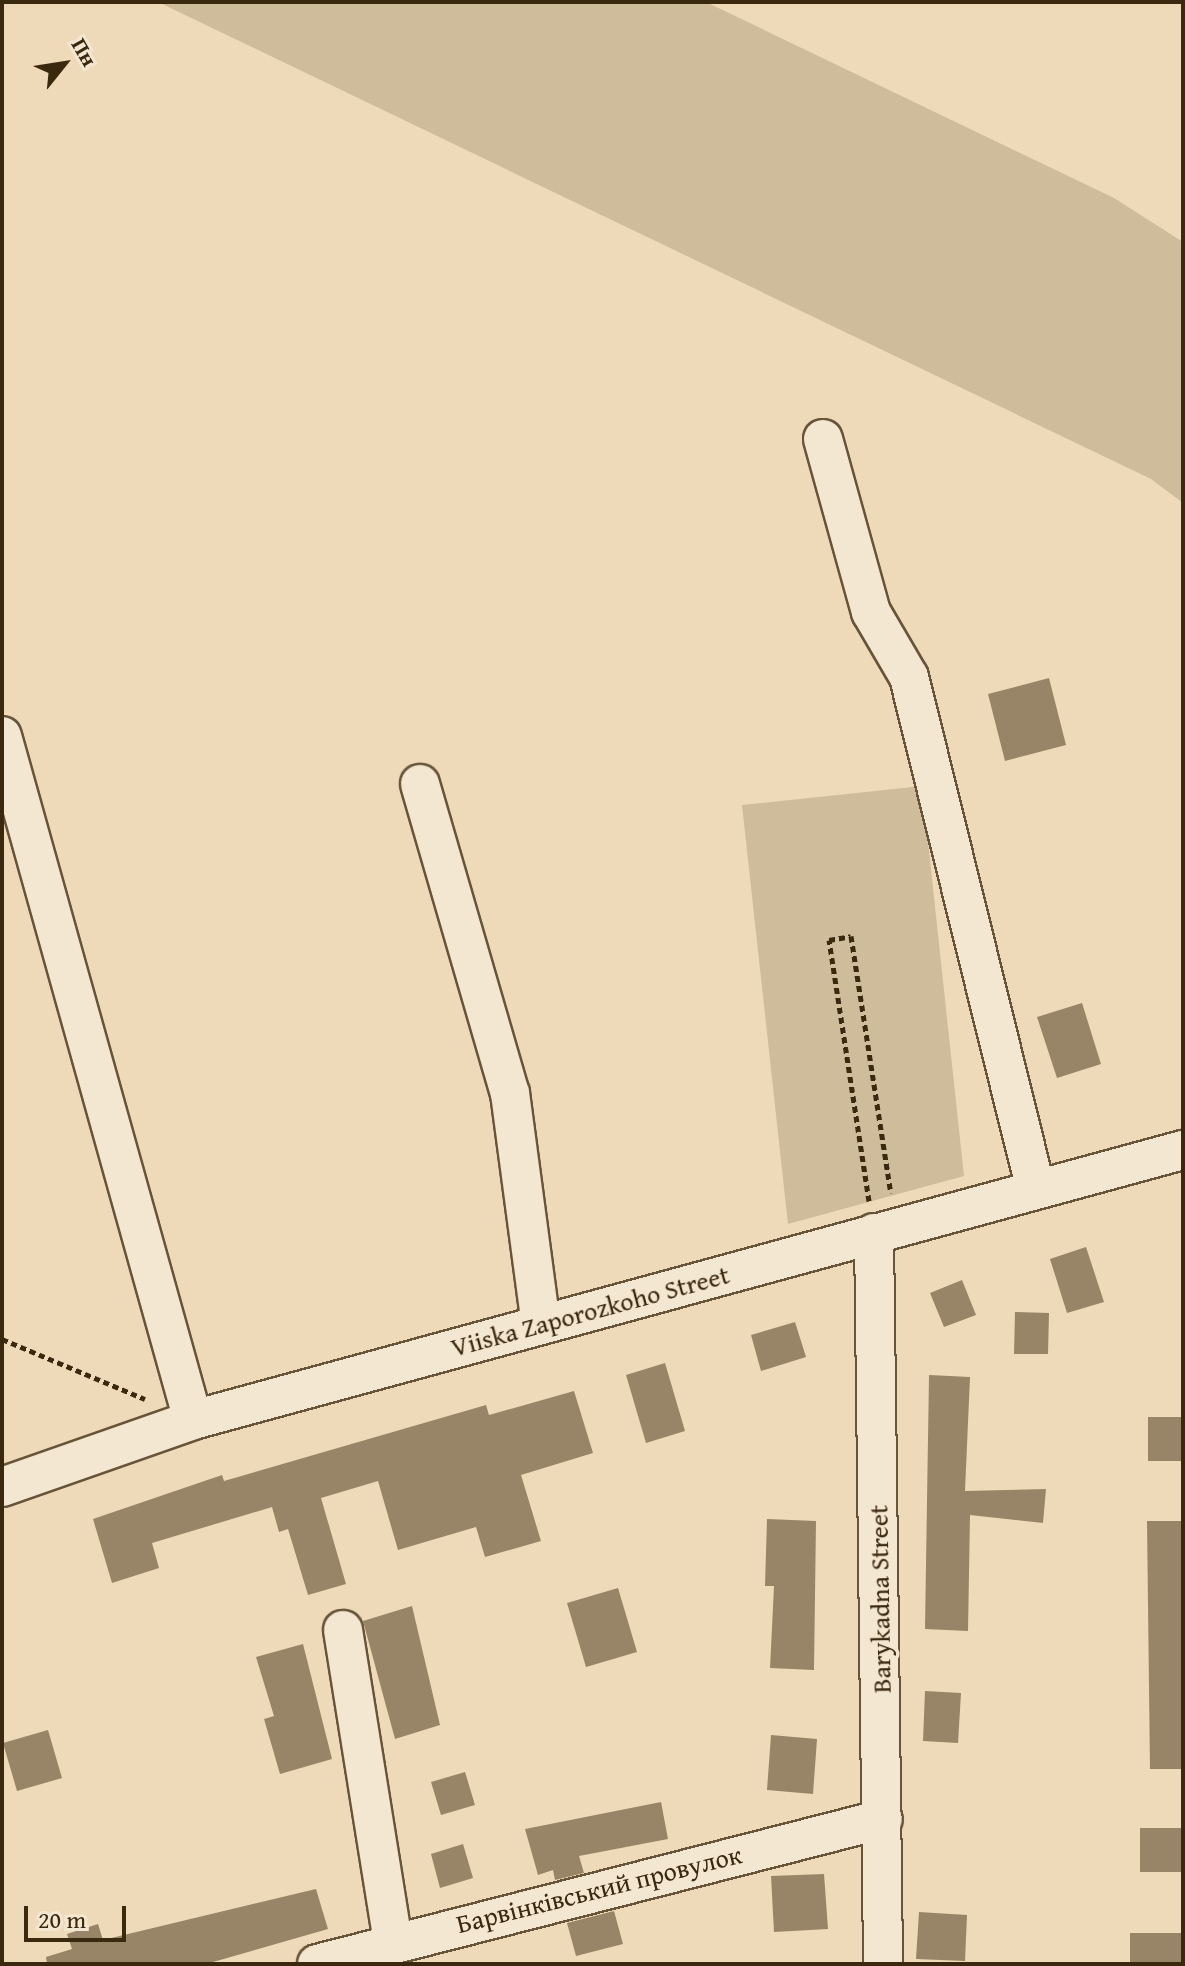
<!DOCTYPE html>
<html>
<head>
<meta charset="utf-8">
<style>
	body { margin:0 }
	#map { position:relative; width:1185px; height:1966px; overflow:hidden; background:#eedab8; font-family:"Gentium Book Plus",serif }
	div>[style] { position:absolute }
	.green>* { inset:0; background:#cfbc9b }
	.building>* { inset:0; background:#988567 }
	.path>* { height:5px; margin-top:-2.5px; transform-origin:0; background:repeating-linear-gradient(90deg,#3a280f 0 6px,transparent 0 10px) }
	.roads { filter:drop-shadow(2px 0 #675439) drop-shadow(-2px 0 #675439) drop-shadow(0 2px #675439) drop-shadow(0 -2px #675439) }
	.minor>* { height:38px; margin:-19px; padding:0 19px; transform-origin:19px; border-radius:19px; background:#f4e7d1 }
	span { translate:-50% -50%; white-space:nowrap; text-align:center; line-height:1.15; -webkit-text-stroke:7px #f4e7d1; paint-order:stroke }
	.street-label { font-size:26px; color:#3a280f }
	.frame { position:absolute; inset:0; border:4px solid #3a280f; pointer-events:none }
	.north { position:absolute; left:24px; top:24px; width:80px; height:80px; -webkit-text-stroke:6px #f4e7d1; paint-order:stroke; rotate:60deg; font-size:22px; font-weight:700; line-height:32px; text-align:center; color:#3a280f }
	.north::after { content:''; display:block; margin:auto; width:28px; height:36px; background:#3a280f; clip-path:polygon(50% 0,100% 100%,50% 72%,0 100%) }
	.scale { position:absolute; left:24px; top:1906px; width:102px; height:36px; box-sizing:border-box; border:4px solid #3a280f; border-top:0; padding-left:10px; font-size:24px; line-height:28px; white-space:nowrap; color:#3a280f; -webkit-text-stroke:6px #f4e7d1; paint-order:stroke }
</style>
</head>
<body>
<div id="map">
	<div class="green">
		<i style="clip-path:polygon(158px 2px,706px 2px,1114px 198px,1183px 242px,1183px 503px,1151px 479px)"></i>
		<i style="clip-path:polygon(922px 786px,964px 1176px,788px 1224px,742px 805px)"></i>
	</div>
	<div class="building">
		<i style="clip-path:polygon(1049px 678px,1066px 745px,1005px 761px,988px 694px)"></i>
		<i style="clip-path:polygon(1082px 1003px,1101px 1064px,1057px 1078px,1037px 1017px)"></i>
		<i style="clip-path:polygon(1086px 1247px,1104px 1302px,1067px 1313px,1050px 1259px)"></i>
		<i style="clip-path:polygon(962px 1280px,976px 1315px,944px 1327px,930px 1293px)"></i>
		<i style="clip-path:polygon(1015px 1312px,1049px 1313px,1048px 1354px,1014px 1354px)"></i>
		<i style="clip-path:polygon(795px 1322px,806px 1357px,761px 1371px,751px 1335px)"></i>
		<i style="clip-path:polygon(665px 1363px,685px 1431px,646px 1443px,626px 1375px)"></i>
		<i style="clip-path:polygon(929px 1375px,970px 1377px,965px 1491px,1046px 1489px,1043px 1523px,970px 1515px,968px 1631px,925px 1629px)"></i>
		<i style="clip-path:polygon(574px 1391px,593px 1453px,521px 1475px,541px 1541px,485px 1557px,476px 1527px,398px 1550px,378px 1481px,321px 1498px,346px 1584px,308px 1595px,288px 1529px,279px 1532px,272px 1507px,152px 1543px,159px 1568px,112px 1583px,93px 1519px,222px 1475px,224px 1481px,486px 1405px,489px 1415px)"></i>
		<i style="clip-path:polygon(1148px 1417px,1183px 1417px,1183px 1461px,1148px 1461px)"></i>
		<i style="clip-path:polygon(767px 1519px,816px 1521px,814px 1670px,770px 1668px,774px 1586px,765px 1586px)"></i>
		<i style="clip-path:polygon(1147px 1521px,1183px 1521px,1183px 1769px,1150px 1769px)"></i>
		<i style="clip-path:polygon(618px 1588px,637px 1652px,586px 1667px,567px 1603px)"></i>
		<i style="clip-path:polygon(412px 1606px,440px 1725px,395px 1739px,363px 1621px)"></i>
		<i style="clip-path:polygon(303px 1644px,332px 1759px,280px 1774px,264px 1719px,274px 1716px,256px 1657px)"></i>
		<i style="clip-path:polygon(925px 1691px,961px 1693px,958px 1743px,923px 1741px)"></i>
		<i style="clip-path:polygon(48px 1730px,62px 1778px,17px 1791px,3px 1743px)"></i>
		<i style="clip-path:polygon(771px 1735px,817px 1739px,813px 1794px,767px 1790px)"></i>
		<i style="clip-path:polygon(465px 1772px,475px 1805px,441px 1815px,431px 1782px)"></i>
		<i style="clip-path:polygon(661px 1802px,668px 1839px,579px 1856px,584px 1873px,555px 1880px,553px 1870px,538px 1875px,525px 1829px)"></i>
		<i style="clip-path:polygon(1140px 1828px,1183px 1828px,1183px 1872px,1140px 1872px)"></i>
		<i style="clip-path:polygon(463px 1844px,473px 1878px,440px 1888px,431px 1854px)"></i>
		<i style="clip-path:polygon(824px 1874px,828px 1929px,774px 1932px,771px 1876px)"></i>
		<i style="clip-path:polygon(316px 1889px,328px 1929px,206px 1964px,47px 1964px,46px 1957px,72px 1949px,67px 1934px,98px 1924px,103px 1940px)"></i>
		<i style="clip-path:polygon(614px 1911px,623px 1944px,576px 1956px,567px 1923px)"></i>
		<i style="clip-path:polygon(919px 1912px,967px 1915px,965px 1961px,916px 1959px)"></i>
		<i style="clip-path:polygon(1130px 1933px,1183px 1933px,1183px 1964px,1130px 1964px)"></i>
	</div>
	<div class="path">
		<i style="left:869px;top:1201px;width:264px;rotate:-98.7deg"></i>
		<i style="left:829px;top:940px;width:22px;rotate:-10deg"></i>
		<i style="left:851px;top:936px;width:260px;rotate:81.2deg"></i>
		<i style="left:2px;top:1339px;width:155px;rotate:22.8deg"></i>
	</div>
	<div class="roads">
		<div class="minor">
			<i style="left:823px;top:439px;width:180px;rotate:74.5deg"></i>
			<i style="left:871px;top:612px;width:75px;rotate:59.7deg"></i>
			<i style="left:909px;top:677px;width:528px;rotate:76.1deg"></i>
			<i style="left:2px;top:736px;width:710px;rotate:74.4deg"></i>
			<i style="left:420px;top:784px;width:322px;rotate:73.8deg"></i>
			<i style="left:510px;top:1093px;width:233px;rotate:82.4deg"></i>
			<i style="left:874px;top:1233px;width:731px;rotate:89.29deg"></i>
			<i style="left:2px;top:1487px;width:202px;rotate:-19.3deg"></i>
			<i style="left:193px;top:1420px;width:1026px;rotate:-15.26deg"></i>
			<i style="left:343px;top:1630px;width:315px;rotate:80.9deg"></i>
			<i style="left:317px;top:1964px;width:584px;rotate:-14.37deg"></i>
		</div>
	</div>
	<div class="street-label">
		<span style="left:590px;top:1311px;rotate:-15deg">Viiska Zaporozkoho Street</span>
		<span style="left:880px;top:1599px;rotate:-91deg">Barykadna Street</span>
		<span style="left:599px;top:1889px;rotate:-14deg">Барвінківський провулок</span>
	</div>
	<div class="frame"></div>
	<div class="north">Пн</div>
	<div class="scale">20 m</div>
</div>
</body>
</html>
